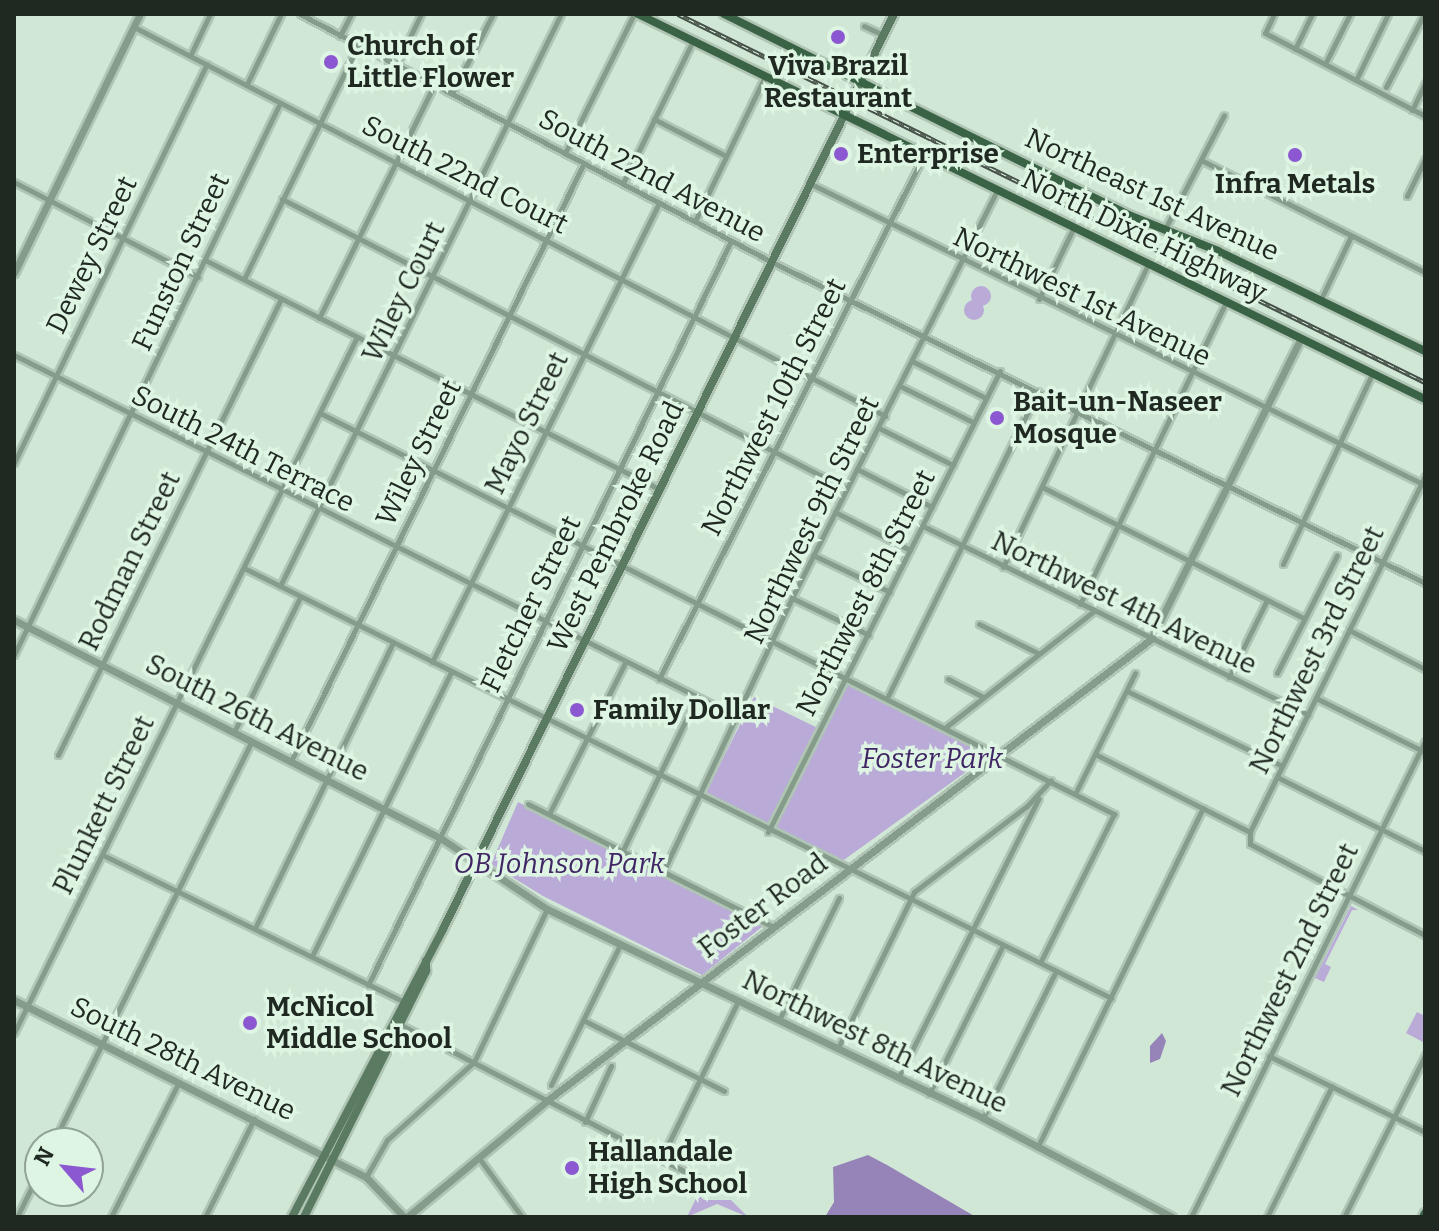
<!DOCTYPE html>
<html>
<head>
<meta charset="utf-8">
<style>
	body { margin:0 }
	#map { position:relative; width:1439px; height:1231px; overflow:hidden; background:#d0e7d5; font-family:Bitter,serif }
	div>[style] { position:absolute }
	.green>* { inset:0; background:#b9aad8 }
	.round { border-radius:50% }
	.water>* { inset:0; background:#9684b8 }
	.roads { filter:drop-shadow(2px 0 #b0c5b5) drop-shadow(-2px 0 #b0c5b5) drop-shadow(0 2px #b0c5b5) drop-shadow(0 -2px #b0c5b5) }
	.minor>* { height:5px; margin:-2.5px; padding:0 2.5px; transform-origin:2.5px; border-radius:2.5px; background:#869c8b }
	.tertiary>* { height:7px; margin:-3.5px; padding:0 3.5px; transform-origin:3.5px; border-radius:3.5px; background:#869c8b }
	.secondary>* { height:8px; margin:-4px; padding:0 4px; transform-origin:4px; border-radius:4px; background:#5a7b62 }
	.primary>* { height:8px; margin:-4px; padding:0 4px; transform-origin:4px; border-radius:4px; background:#3a6345 }
	.rail>* { height:5px; margin-top:-2.5px; transform-origin:0; background:repeating-linear-gradient(90deg,#ddf5e2 0 6px,#455047 0 12px); box-sizing:border-box; border-block:2px solid #455047 }
	.dots>* { width:22px; height:22px; translate:-50% -50%; box-sizing:border-box; border:4px solid #ddf5e2; border-radius:50% }
	span { translate:-50% -50%; white-space:nowrap; text-align:center; line-height:1.15; -webkit-text-stroke:7px #ddf5e2; paint-order:stroke }
	.poi-label { font-size:28px; color:#202822; font-weight:700 }
	.left { translate:0 -50%; text-align:left }
	.street-label { font-size:28px; color:#202822 }
	.park-label { font-size:28px; color:#412665; font-style:italic }
	.frame { position:absolute; inset:0; border:16px solid #202822; pointer-events:none }
	.north { position:absolute; left:24px; top:1127px; width:80px; height:80px; box-sizing:border-box; background:#ddf5e2; border:2px solid #91a395; border-radius:50%; rotate:298deg; font-size:22px; font-weight:700; line-height:32px; text-align:center; color:#202822 }
	.north::after { content:''; display:block; margin:auto; width:28px; height:36px; background:#8b58d1; clip-path:polygon(50% 0,100% 100%,50% 72%,0 100%) }
</style>
</head>
<body>
<div id="map">
	<div class="green">
		<i class="round" style="left:971px;top:286px;width:20px;height:20px"></i>
		<i class="round" style="left:964px;top:300px;width:20px;height:20px"></i>
		<i style="clip-path:polygon(848px 684px,988px 756px,841px 862px,705px 794px,754px 697px,824px 731px)"></i>
		<i style="clip-path:polygon(518px 802px,547px 817px,763px 926px,702px 975px,543px 896px,491px 864px)"></i>
		<i style="clip-path:polygon(1351px 906px,1358px 910px,1352px 910px,1325px 964px,1331px 967px,1324px 982px,1315px 978px)"></i>
		<i style="clip-path:polygon(1417px 1012px,1425px 1016px,1423px 1042px,1406px 1033px)"></i>
		<i style="clip-path:polygon(698px 1194px,704px 1200px,731px 1200px,748px 1217px,717px 1204px,687px 1217px)"></i>
	</div>
	<div class="water">
		<i style="clip-path:polygon(1162px 1033px,1166px 1041px,1160px 1059px,1150px 1063px,1150px 1046px)"></i>
		<i style="clip-path:polygon(868px 1155px,887px 1165px,976px 1217px,825px 1217px,834px 1202px,833px 1167px)"></i>
	</div>
	<div class="roads">
		<div class="minor">
			<i style="left:300px;top:14px;width:533px;rotate:27.72deg"></i>
			<i style="left:772px;top:262px;width:728px;rotate:26.18deg"></i>
			<i style="left:1274px;top:14px;width:21px;rotate:115deg"></i>
			<i style="left:1265px;top:33px;width:180px;rotate:27.4deg"></i>
			<i style="left:864px;top:26px;width:21px;rotate:25deg"></i>
			<i style="left:134px;top:27px;width:846px;rotate:27.38deg"></i>
			<i style="left:340px;top:36px;width:25px;rotate:-63deg"></i>
			<i style="left:1295px;top:49px;width:39px;rotate:-64deg"></i>
			<i style="left:191px;top:54px;width:44px;rotate:-64.6deg"></i>
			<i style="left:1325px;top:64px;width:56px;rotate:-63.4deg"></i>
			<i style="left:396px;top:66px;width:58px;rotate:-64.3deg"></i>
			<i style="left:1356px;top:80px;width:73px;rotate:-64.1deg"></i>
			<i style="left:247px;top:84px;width:78px;rotate:-64.1deg"></i>
			<i style="left:1386px;top:87px;width:82px;rotate:-62.5deg"></i>
			<i style="left:452px;top:93px;width:89px;rotate:-62.6deg"></i>
			<i style="left:1412px;top:110px;width:30px;rotate:-64deg"></i>
			<i style="left:654px;top:119px;width:81px;rotate:27.2deg"></i>
			<i style="left:565px;top:153px;width:155px;rotate:-63.6deg"></i>
			<i style="left:1201px;top:160px;width:250px;rotate:26.6deg"></i>
			<i style="left:14px;top:182px;width:207px;rotate:27.3deg"></i>
			<i style="left:623px;top:183px;width:158px;rotate:-63.8deg"></i>
			<i style="left:809px;top:183px;width:686px;rotate:26.12deg"></i>
			<i style="left:1407px;top:196px;width:41px;rotate:-64.1deg"></i>
			<i style="left:282px;top:199px;width:635px;rotate:27.17deg"></i>
			<i style="left:695px;top:221px;width:161px;rotate:-64.2deg"></i>
			<i style="left:1165px;top:229px;width:128px;rotate:-62.6deg"></i>
			<i style="left:205px;top:260px;width:508px;rotate:26.77deg"></i>
			<i style="left:244px;top:279px;width:260px;rotate:-64deg"></i>
			<i style="left:1039px;top:299px;width:80px;rotate:-64.1deg"></i>
			<i style="left:1321px;top:299px;width:70px;rotate:-64.5deg"></i>
			<i style="left:319px;top:318px;width:260px;rotate:-63.7deg"></i>
			<i style="left:14px;top:355px;width:812px;rotate:26.57deg"></i>
			<i style="left:912px;top:361px;width:83px;rotate:26.6deg"></i>
			<i style="left:900px;top:386px;width:81px;rotate:26.3deg"></i>
			<i style="left:320px;top:413px;width:890px;rotate:26.8deg"></i>
			<i style="left:1114px;top:814px;width:166px;rotate:116.4deg"></i>
			<i style="left:879px;top:428px;width:83px;rotate:26.6deg"></i>
			<i style="left:14px;top:463px;width:443px;rotate:-64.2deg"></i>
			<i style="left:857px;top:469px;width:84px;rotate:26.9deg"></i>
			<i style="left:1425px;top:476px;width:397px;rotate:116.2deg"></i>
			<i style="left:1250px;top:832px;width:12px;rotate:90deg"></i>
			<i style="left:1250px;top:844px;width:197px;rotate:27.5deg"></i>
			<i style="left:1042px;top:487px;width:293px;rotate:26.6deg"></i>
			<i style="left:835px;top:512px;width:84px;rotate:26.9deg"></i>
			<i style="left:923px;top:526px;width:429px;rotate:26.1deg"></i>
			<i style="left:813px;top:555px;width:85px;rotate:25.7deg"></i>
			<i style="left:1283px;top:564px;width:210px;rotate:-64.9deg"></i>
			<i style="left:1003px;top:567px;width:336px;rotate:-64.4deg"></i>
			<i style="left:244px;top:568px;width:968px;rotate:26.38deg"></i>
			<i style="left:280px;top:586px;width:637px;rotate:-63.84deg"></i>
			<i style="left:792px;top:598px;width:85px;rotate:25.7deg"></i>
			<i style="left:1080px;top:604px;width:335px;rotate:-64.2deg"></i>
			<i style="left:979px;top:624px;width:66px;rotate:26.2deg"></i>
			<i style="left:1349px;top:630px;width:85px;rotate:27.2deg"></i>
			<i style="left:14px;top:655px;width:613px;rotate:-64.27deg"></i>
			<i style="left:432px;top:662px;width:512px;rotate:-63.69deg"></i>
			<i style="left:1277px;top:673px;width:132px;rotate:-63deg"></i>
			<i style="left:1229px;top:677px;width:86px;rotate:-63.7deg"></i>
			<i style="left:659px;top:679px;width:589px;rotate:-63.17deg"></i>
			<i style="left:948px;top:679px;width:38px;rotate:27deg"></i>
			<i style="left:1127px;top:691px;width:172px;rotate:25.8deg"></i>
			<i style="left:887px;top:698px;width:342px;rotate:-63.8deg"></i>
			<i style="left:1316px;top:698px;width:122px;rotate:26.4deg"></i>
			<i style="left:946px;top:727px;width:188px;rotate:-38.1deg"></i>
			<i style="left:234px;top:732px;width:150px;rotate:-63.9deg"></i>
			<i style="left:1095px;top:754px;width:174px;rotate:26.7deg"></i>
			<i style="left:58px;top:755px;width:508px;rotate:-63.94deg"></i>
			<i style="left:291px;top:761px;width:666px;rotate:-63.9deg"></i>
			<i style="left:1277px;top:777px;width:165px;rotate:26.6deg"></i>
			<i style="left:1075px;top:794px;width:135px;rotate:-63.6deg"></i>
			<i style="left:528px;top:804px;width:273px;rotate:26.6deg"></i>
			<i style="left:549px;top:814px;width:169px;rotate:-63.3deg"></i>
			<i style="left:768px;top:832px;width:516px;rotate:-63.29deg"></i>
			<i style="left:623px;top:850px;width:170px;rotate:-64.2deg"></i>
			<i style="left:103px;top:855px;width:333px;rotate:26deg"></i>
			<i style="left:664px;top:870px;width:301px;rotate:-64.8deg"></i>
			<i style="left:792px;top:598px;width:458px;rotate:-63.3deg"></i>
			<i style="left:255px;top:928px;width:317px;rotate:-64.2deg"></i>
			<i style="left:312px;top:956px;width:316px;rotate:-63.9deg"></i>
			<i style="left:368px;top:985px;width:828px;rotate:-63.99deg"></i>
			<i style="left:583px;top:1020px;width:158px;rotate:26.7deg"></i>
			<i style="left:779px;top:1020px;width:136px;rotate:-63.8deg"></i>
			<i style="left:399px;top:1024px;width:338px;rotate:27.3deg"></i>
			<i style="left:14px;top:1033px;width:776px;rotate:-63.77deg"></i>
			<i style="left:838px;top:1048px;width:174px;rotate:-64deg"></i>
			<i style="left:914px;top:892px;width:142px;rotate:-37.3deg"></i>
			<i style="left:1027px;top:806px;width:35px;rotate:-47deg"></i>
			<i style="left:1269px;top:1056px;width:174px;rotate:26deg"></i>
			<i style="left:898px;top:1078px;width:313px;rotate:-63.3deg"></i>
			<i style="left:551px;top:1085px;width:156px;rotate:-63.8deg"></i>
			<i style="left:929px;top:1094px;width:166px;rotate:-63.6deg"></i>
			<i style="left:983px;top:1118px;width:164px;rotate:-63.6deg"></i>
			<i style="left:585px;top:1122px;width:62px;rotate:-65.1deg"></i>
			<i style="left:53px;top:1143px;width:447px;rotate:-63.7deg"></i>
			<i style="left:1038px;top:1146px;width:376px;rotate:-64deg"></i>
			<i style="left:479px;top:1158px;width:73px;rotate:53.9deg"></i>
			<i style="left:661px;top:1159px;width:176px;rotate:-64deg"></i>
			<i style="left:366px;top:1177px;width:43px;rotate:-60.4deg"></i>
			<i style="left:387px;top:1140px;width:117px;rotate:-41.9deg"></i>
			<i style="left:474px;top:1062px;width:170px;rotate:-64.5deg"></i>
			<i style="left:17px;top:1217px;width:52px;rotate:-63.9deg"></i>
			<i style="left:111px;top:1217px;width:151px;rotate:-63.3deg"></i>
			<i style="left:205px;top:1217px;width:110px;rotate:-63.4deg"></i>
			<i style="left:1191px;top:1217px;width:530px;rotate:-63.82deg"></i>
			<i style="left:1267px;top:1217px;width:146px;rotate:-63.6deg"></i>
			<i style="left:1344px;top:1217px;width:181px;rotate:-63.4deg"></i>
		</div>
		<div class="tertiary">
			<i style="left:14px;top:273px;width:288px;rotate:-64.1deg"></i>
			<i style="left:14px;top:620px;width:481px;rotate:27.1deg"></i>
			<i style="left:442px;top:839px;width:126px;rotate:33.7deg"></i>
			<i style="left:547px;top:909px;width:484px;rotate:25.6deg"></i>
			<i style="left:983px;top:1118px;width:213px;rotate:27.6deg"></i>
			<i style="left:14px;top:1000px;width:394px;rotate:26.7deg"></i>
			<i style="left:366px;top:1177px;width:55px;rotate:46.5deg"></i>
			<i style="left:407px;top:1217px;width:185px;rotate:-39.7deg"></i>
			<i style="left:549px;top:1099px;width:758px;rotate:-37.38deg"></i>
			<i style="left:1151px;top:639px;width:336px;rotate:-63.5deg"></i>
		</div>
		<div class="secondary">
			<i style="left:292px;top:1217px;width:325px;rotate:-62.3deg"></i>
			<i style="left:443px;top:929px;width:1020px;rotate:-63.76deg"></i>
			<i style="left:304px;top:1217px;width:275px;rotate:-63.6deg"></i>
			<i style="left:426px;top:971px;width:10px;rotate:-90deg"></i>
		</div>
		<div class="primary">
			<i style="left:638px;top:14px;width:876px;rotate:26.07deg"></i>
			<i style="left:724px;top:14px;width:454px;rotate:26.4deg"></i>
			<i style="left:1131px;top:216px;width:94px;rotate:21.9deg"></i>
			<i style="left:1218px;top:251px;width:230px;rotate:25.8deg"></i>
			<i style="left:1423px;top:1217px;width:4px;rotate:-63deg"></i>
		</div>
	</div>
	<div class="rail">
		<i style="left:678px;top:14px;width:833px;rotate:26.23deg"></i>
	</div>
	<div class="dots">
		<i style="left:838px;top:37px;background:#8b58d1"></i>
		<i style="left:331px;top:62px;background:#8b58d1"></i>
		<i style="left:841px;top:154px;background:#8b58d1"></i>
		<i style="left:1295px;top:155px;background:#8b58d1"></i>
		<i style="left:997px;top:418px;background:#8b58d1"></i>
		<i style="left:577px;top:710px;background:#8b58d1"></i>
		<i style="left:250px;top:1023px;background:#8b58d1"></i>
		<i style="left:572px;top:1168px;background:#8b58d1"></i>
	</div>
	<div class="poi-label">
		<span class="left" style="left:347px;top:62px">Church of<br>Little Flower</span>
		<span style="left:838px;top:82px">Viva Brazil<br>Restaurant</span>
		<span class="left" style="left:857px;top:154px">Enterprise</span>
		<span style="left:1295px;top:184px">Infra Metals</span>
		<span class="left" style="left:1013px;top:418px">Bait-un-Naseer<br>Mosque</span>
		<span class="left" style="left:593px;top:710px">Family Dollar</span>
		<span class="left" style="left:266px;top:1023px">McNicol<br>Middle School</span>
		<span class="left" style="left:588px;top:1168px">Hallandale<br>High School</span>
	</div>
	<div class="street-label">
		<span style="left:465px;top:175px;rotate:27deg">South 22nd Court</span>
		<span style="left:652px;top:176px;rotate:28deg">South 22nd Avenue</span>
		<span style="left:1152px;top:195px;rotate:25deg">Northeast 1st Avenue</span>
		<span style="left:1144px;top:236px;rotate:26deg">North Dixie Highway</span>
		<span style="left:92px;top:255px;rotate:-64deg">Dewey Street</span>
		<span style="left:181px;top:262px;rotate:-65deg">Funston Street</span>
		<span style="left:404px;top:292px;rotate:-64deg">Wiley Court</span>
		<span style="left:1082px;top:297px;rotate:26deg">Northwest 1st Avenue</span>
		<span style="left:774px;top:407px;rotate:-63deg">Northwest 10th Street</span>
		<span style="left:527px;top:423px;rotate:-64deg">Mayo Street</span>
		<span style="left:243px;top:449px;rotate:27deg">South 24th Terrace</span>
		<span style="left:419px;top:453px;rotate:-64deg">Wiley Street</span>
		<span style="left:812px;top:520px;rotate:-64deg">Northwest 9th Street</span>
		<span style="left:616px;top:527px;rotate:-64deg">West Pembroke Road</span>
		<span style="left:130px;top:561px;rotate:-64deg">Rodman Street</span>
		<span style="left:866px;top:593px;rotate:-63deg">Northwest 8th Street</span>
		<span style="left:1124px;top:603px;rotate:26deg">Northwest 4th Avenue</span>
		<span style="left:531px;top:604px;rotate:-64deg">Fletcher Street</span>
		<span style="left:1317px;top:650px;rotate:-64deg">Northwest 3rd Street</span>
		<span style="left:257px;top:718px;rotate:27deg">South 26th Avenue</span>
		<span style="left:104px;top:805px;rotate:-64deg">Plunkett Street</span>
		<span style="left:763px;top:906px;rotate:-37deg">Foster Road</span>
		<span style="left:1290px;top:970px;rotate:-64deg">Northwest 2nd Street</span>
		<span style="left:875px;top:1042px;rotate:26deg">Northwest 8th Avenue</span>
		<span style="left:183px;top:1059px;rotate:26deg">South 28th Avenue</span>
	</div>
	<div class="park-label">
		<span style="left:932px;top:759px">Foster Park</span>
		<span style="left:559px;top:864px">OB Johnson Park</span>
	</div>
	<div class="frame"></div>
	<div class="north">N</div>
</div>
</body>
</html>
